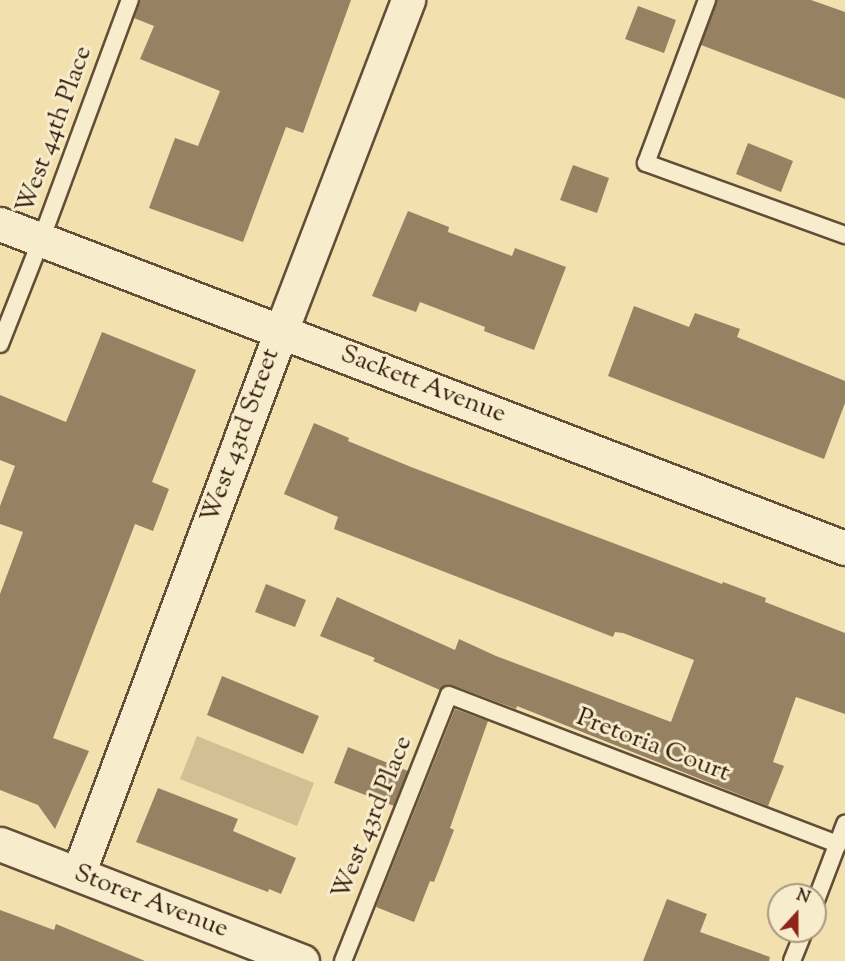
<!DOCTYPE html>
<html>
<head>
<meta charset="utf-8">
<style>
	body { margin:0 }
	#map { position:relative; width:845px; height:961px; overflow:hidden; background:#f2e1af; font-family:"Sorts Mill Goudy",serif }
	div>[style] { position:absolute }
	.green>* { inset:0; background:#d2c094 }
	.building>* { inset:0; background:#968262 }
	.roads { filter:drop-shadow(2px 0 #634d36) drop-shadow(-2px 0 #634d36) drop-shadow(0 2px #634d36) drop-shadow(0 -2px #634d36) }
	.service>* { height:16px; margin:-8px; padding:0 8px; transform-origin:8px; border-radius:8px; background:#f7eccb }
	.minor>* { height:33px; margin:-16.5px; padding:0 16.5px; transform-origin:16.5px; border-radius:16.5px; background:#f7eccb }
	.tertiary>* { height:33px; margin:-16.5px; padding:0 16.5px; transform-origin:16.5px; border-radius:16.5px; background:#f7eccb }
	span { translate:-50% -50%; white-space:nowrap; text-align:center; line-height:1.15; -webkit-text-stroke:6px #f7eccb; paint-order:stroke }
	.street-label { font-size:26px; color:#331c0e }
	.north { position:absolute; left:767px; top:883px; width:60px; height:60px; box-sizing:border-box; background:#f7eccb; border:2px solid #a9997f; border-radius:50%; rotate:21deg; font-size:16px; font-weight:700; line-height:24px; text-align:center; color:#331c0e }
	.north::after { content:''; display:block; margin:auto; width:21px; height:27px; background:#8f2418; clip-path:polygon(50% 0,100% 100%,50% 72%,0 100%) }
</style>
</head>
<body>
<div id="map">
	<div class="green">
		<i style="clip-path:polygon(197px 736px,314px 783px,297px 826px,180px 779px)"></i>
	</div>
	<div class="building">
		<i style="clip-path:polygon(140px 0,351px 0,303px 133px,286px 127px,243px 242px,149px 208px,175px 138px,198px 146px,220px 91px,140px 59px,154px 26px,134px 18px)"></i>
		<i style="clip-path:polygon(717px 0,811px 0,845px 12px,845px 99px,701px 45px)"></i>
		<i style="clip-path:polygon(638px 6px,676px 20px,664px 53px,625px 39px)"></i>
		<i style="clip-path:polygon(748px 143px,793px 161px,781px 192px,736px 174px)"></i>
		<i style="clip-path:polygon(573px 165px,609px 178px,597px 213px,560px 200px)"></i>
		<i style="clip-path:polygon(408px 211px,449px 227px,448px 232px,512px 256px,515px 248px,566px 267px,534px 350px,484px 331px,485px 327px,420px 302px,416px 312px,372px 296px)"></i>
		<i style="clip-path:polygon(634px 306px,689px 327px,695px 313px,740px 329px,737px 337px,845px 381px,845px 403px,824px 459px,608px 376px)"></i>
		<i style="clip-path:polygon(102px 332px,196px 370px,152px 482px,169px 489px,153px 531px,135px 524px,53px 738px,89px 751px,55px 829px,38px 805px,0 790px,0 594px,23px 532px,0 524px,0 506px,15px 466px,0 460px,0 395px,66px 422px)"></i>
		<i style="clip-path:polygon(314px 423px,349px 438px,348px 441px,411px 467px,722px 584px,723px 582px,766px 598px,765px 602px,845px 633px,845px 714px,796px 697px,773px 762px,784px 766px,768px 806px,517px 706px,516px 709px,452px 685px,447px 685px,440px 690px,373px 661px,375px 658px,320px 636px,337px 597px,455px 650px,459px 639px,496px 656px,671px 722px,694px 660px,623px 633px,615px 632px,613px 637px,334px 529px,338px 517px,284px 494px)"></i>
		<i style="clip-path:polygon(266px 584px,306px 600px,295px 627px,255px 612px)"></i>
		<i style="clip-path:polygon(222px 676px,319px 716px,303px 754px,207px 715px)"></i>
		<i style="clip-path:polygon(455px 709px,488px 721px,450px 828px,454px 830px,434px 882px,430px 881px,414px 922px,376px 907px)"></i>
		<i style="clip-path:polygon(348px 747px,408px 771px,394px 806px,334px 783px)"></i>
		<i style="clip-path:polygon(158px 788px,238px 819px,233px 831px,296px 858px,281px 894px,269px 889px,268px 892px,136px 842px)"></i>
		<i style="clip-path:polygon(667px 899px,707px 914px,700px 932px,770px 957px,769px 961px,643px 961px)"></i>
		<i style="clip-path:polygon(0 910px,54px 930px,56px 924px,145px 961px,0 961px)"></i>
	</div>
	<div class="roads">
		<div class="service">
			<i style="left:707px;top:0;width:174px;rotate:110.5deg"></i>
			<i style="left:646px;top:163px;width:212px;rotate:19.9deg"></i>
			<i style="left:0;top:344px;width:112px;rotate:-68.5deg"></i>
			<i style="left:41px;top:240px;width:256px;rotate:-69.7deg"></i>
			<i style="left:815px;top:903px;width:85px;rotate:-69.2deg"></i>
			<i style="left:343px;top:961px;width:286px;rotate:-68.3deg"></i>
			<i style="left:449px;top:695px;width:417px;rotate:21deg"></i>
			<i style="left:792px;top:961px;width:32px;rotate:-68deg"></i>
		</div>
		<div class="minor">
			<i style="left:0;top:224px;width:905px;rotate:20.98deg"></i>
			<i style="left:78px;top:874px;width:580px;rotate:-69.5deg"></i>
			<i style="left:281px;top:331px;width:355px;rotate:-69deg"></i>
		</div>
		<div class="tertiary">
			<i style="left:0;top:844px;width:324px;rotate:21.2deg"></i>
		</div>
	</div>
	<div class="street-label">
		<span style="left:55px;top:130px;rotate:-70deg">West 44th Place</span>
		<span style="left:423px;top:385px;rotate:21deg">Sackett Avenue</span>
		<span style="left:241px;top:436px;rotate:-70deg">West 43rd Street</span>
		<span style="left:653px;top:746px;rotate:21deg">Pretoria Court</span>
		<span style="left:373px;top:818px;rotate:-68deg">West 43rd Place</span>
		<span style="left:151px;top:902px;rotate:21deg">Storer Avenue</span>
	</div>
	<div class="north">N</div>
</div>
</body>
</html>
